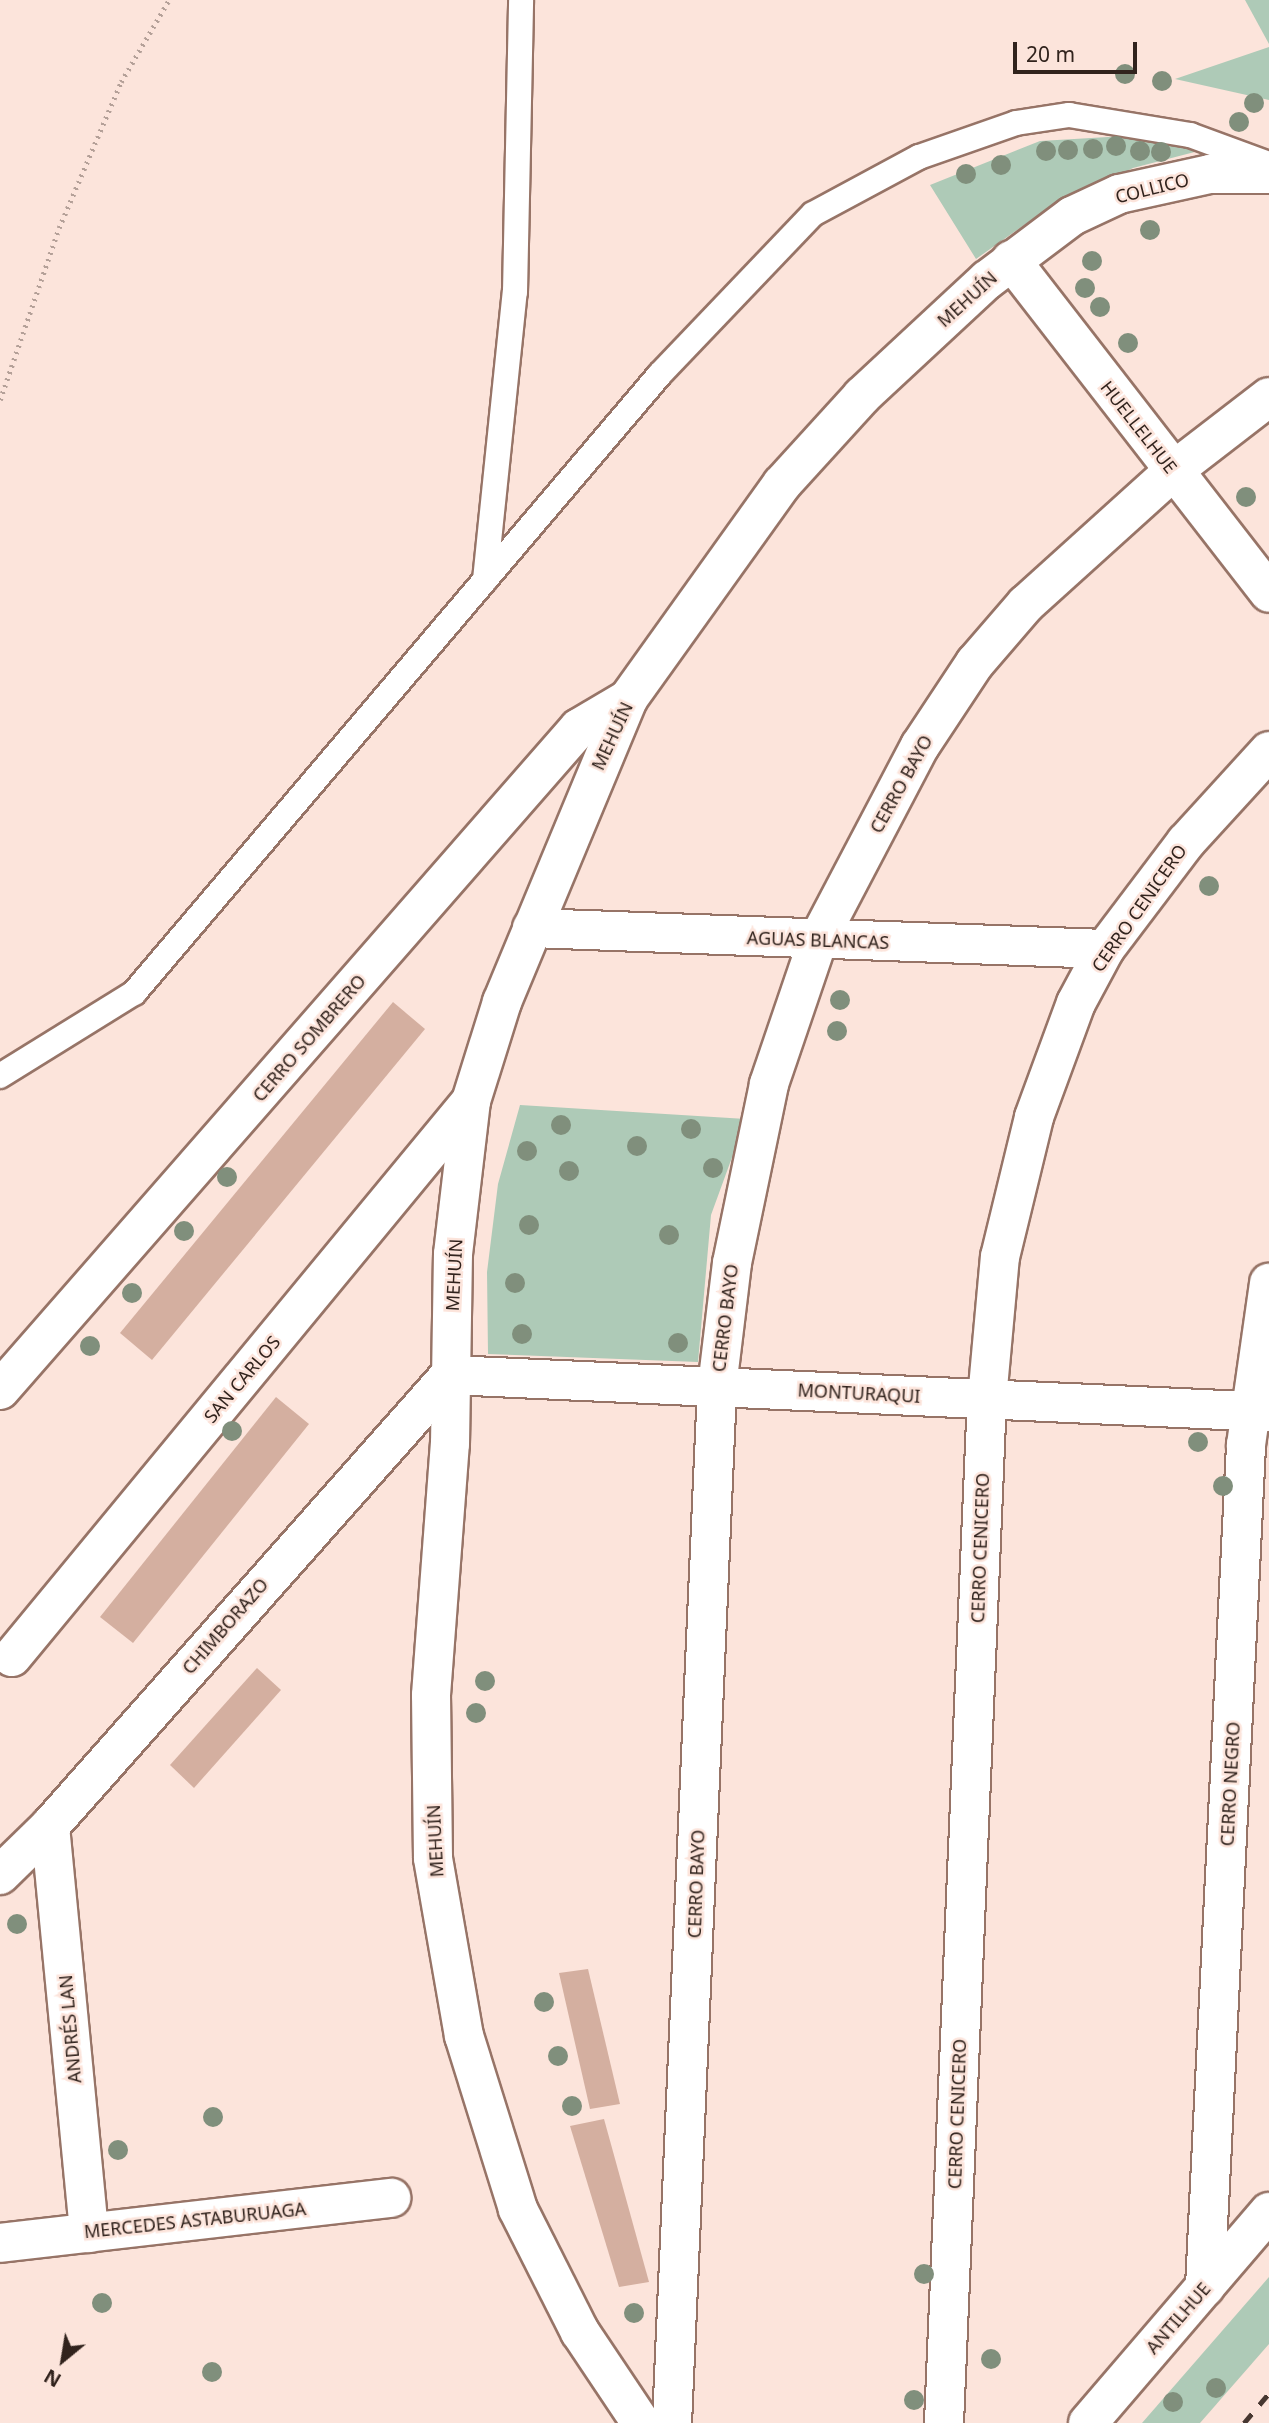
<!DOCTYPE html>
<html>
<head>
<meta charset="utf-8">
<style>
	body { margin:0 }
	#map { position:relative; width:1269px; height:2423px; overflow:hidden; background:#fce4db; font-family:"Noto Sans",sans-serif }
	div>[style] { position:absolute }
	.green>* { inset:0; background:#aecab7 }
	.building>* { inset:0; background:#d4afa0 }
	.path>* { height:4.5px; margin-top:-2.25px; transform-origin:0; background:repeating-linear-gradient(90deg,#b4a098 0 2px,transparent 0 7px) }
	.roads { filter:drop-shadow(2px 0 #977467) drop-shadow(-2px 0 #977467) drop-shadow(0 2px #977467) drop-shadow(0 -2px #977467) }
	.lane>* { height:24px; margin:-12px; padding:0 12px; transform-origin:12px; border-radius:12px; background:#fff }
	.street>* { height:38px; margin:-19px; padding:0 19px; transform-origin:19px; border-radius:19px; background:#fff }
	.secondary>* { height:38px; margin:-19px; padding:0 19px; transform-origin:19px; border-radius:19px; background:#fff }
	.rail>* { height:5px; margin-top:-2.5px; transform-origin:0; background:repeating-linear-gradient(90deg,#463730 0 12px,transparent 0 24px) }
	.trees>* { width:20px; height:20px; margin:-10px; border-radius:50%; background:#808f7c }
	span { translate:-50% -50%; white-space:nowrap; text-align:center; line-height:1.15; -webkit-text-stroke:5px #fce4db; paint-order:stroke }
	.street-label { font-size:18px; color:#31231d }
	.north { position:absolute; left:28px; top:2325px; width:70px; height:70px; -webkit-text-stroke:5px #fce4db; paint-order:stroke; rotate:210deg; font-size:19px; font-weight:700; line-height:28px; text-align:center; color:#31231d }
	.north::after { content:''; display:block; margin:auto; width:24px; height:32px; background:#31231d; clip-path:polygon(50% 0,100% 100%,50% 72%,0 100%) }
	.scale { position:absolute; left:1013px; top:42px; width:124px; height:32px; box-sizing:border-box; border:4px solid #31231d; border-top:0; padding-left:9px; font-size:21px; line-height:24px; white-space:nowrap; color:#31231d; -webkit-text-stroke:5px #fce4db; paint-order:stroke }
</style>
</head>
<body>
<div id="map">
	<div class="green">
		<i style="clip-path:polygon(1245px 0,1269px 0,1269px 44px)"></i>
		<i style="clip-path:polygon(1269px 47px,1269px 100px,1175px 79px)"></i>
		<i style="clip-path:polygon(1125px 136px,1210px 148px,1133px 168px,1041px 213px,976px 259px,930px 185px,1040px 141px)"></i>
		<i style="clip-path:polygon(520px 1105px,746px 1119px,711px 1215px,698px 1362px,488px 1354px,487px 1272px,498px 1184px)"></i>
		<i style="clip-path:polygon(1269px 2277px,1269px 2344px,1200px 2423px,1142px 2423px)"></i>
	</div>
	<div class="building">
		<i style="clip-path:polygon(393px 1002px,425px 1029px,152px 1360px,120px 1333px)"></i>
		<i style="clip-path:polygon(276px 1397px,309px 1424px,133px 1643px,100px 1617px)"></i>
		<i style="clip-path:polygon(257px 1668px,281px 1690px,194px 1788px,170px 1765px)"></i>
		<i style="clip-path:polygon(588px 1969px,620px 2104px,590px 2109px,559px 1973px)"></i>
		<i style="clip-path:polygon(604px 2119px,649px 2282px,619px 2287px,570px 2126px)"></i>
	</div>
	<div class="path">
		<i style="left:0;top:400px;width:182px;rotate:-71.1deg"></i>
		<i style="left:59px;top:228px;width:159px;rotate:-67deg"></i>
		<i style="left:121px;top:82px;width:95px;rotate:-59.7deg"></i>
	</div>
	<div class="roads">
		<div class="lane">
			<i style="left:485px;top:580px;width:290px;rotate:-84.1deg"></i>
			<i style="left:515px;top:292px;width:292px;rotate:-88.8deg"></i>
			<i style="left:0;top:1076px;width:158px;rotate:-31.8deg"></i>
			<i style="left:134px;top:993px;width:812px;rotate:-49.64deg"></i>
			<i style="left:660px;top:374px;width:221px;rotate:-46.3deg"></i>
			<i style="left:813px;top:214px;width:120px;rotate:-28.3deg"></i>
			<i style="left:919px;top:157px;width:103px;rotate:-19.3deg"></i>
			<i style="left:1016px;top:123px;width:54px;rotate:-8.6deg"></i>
			<i style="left:1069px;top:115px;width:123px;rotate:9.4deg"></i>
			<i style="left:1190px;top:135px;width:84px;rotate:20.2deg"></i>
		</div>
		<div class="street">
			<i style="left:1011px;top:260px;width:421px;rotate:52.2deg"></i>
			<i style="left:532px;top:928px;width:573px;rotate:2.1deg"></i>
			<i style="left:0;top:1390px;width:879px;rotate:-48.83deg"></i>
			<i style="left:579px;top:728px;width:57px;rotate:-30.6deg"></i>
			<i style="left:12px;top:1657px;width:721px;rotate:-50.46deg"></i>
			<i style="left:50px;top:1826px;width:409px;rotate:84.5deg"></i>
			<i style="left:0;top:1875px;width:70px;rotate:-44.4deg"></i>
			<i style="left:50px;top:1826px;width:603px;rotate:-48.43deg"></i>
			<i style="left:450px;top:1375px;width:820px;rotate:2.59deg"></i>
			<i style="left:0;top:2243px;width:394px;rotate:-6.6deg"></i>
			<i style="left:1205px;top:2287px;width:843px;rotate:-87.21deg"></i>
			<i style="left:1246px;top:1445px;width:164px;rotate:-81.9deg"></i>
			<i style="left:672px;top:2423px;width:1037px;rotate:-87.51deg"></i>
			<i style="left:717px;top:1387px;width:125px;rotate:-83.1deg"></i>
			<i style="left:732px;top:1263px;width:183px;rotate:-78.3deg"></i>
			<i style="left:769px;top:1084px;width:152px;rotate:-71.2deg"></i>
			<i style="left:818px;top:940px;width:219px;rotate:-62.3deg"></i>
			<i style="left:920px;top:746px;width:100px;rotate:-56.5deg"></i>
			<i style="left:975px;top:663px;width:78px;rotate:-49.2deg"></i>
			<i style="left:1026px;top:604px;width:198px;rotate:-42.1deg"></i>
			<i style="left:1173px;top:471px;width:121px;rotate:-37.6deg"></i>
			<i style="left:944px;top:2423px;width:1025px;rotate:-87.6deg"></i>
			<i style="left:987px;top:1399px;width:143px;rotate:-84.8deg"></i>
			<i style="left:1000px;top:1257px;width:144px;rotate:-76.3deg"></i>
			<i style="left:1034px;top:1117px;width:121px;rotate:-69.8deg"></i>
			<i style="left:1076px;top:1003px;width:61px;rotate:-61.8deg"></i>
			<i style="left:1105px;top:949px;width:134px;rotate:-52.9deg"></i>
			<i style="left:1186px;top:842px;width:123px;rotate:-47.6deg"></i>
		</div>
		<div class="secondary">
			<i style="left:641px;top:2423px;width:110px;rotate:-123.8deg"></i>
			<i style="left:580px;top:2332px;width:138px;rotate:-116.8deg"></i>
			<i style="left:518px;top:2209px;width:181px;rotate:-107.3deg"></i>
			<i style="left:464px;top:2036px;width:181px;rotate:-99.9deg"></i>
			<i style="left:433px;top:1858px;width:163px;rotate:-90.7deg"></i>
			<i style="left:431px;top:1695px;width:252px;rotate:-85.7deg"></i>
			<i style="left:450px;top:1444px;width:190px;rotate:-89.1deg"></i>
			<i style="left:453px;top:1254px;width:154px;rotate:-83.3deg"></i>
			<i style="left:471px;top:1101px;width:104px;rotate:-72.6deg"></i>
			<i style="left:502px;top:1002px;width:328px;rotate:-67.4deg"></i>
			<i style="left:628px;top:699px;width:264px;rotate:-54.4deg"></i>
			<i style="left:782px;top:484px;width:119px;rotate:-47.7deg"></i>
			<i style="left:862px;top:396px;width:171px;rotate:-42.9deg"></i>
			<i style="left:987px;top:280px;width:106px;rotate:-37deg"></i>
			<i style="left:1072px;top:216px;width:52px;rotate:-25.1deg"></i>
			<i style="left:1119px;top:194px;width:93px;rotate:-12.4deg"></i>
			<i style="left:1210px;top:174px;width:59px"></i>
			<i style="left:1088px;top:2423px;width:278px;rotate:-49.4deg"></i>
		</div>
	</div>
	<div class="rail">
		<i style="left:1244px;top:2423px;width:39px;rotate:-50deg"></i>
	</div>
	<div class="trees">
		<i style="left:1125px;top:74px"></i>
		<i style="left:1162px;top:81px"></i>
		<i style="left:1254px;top:103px"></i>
		<i style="left:1239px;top:122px"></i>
		<i style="left:1116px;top:146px"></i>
		<i style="left:1093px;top:149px"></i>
		<i style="left:1068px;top:150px"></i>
		<i style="left:1046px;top:151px"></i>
		<i style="left:1140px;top:151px"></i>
		<i style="left:1161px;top:152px"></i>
		<i style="left:1001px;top:165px"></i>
		<i style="left:966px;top:174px"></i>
		<i style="left:1150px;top:230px"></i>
		<i style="left:1092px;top:261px"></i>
		<i style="left:1085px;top:288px"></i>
		<i style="left:1100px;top:307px"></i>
		<i style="left:1128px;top:343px"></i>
		<i style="left:1246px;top:497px"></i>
		<i style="left:1209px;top:886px"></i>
		<i style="left:840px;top:1000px"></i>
		<i style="left:837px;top:1031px"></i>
		<i style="left:561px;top:1125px"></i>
		<i style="left:691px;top:1129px"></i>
		<i style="left:637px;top:1146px"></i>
		<i style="left:527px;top:1151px"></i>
		<i style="left:713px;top:1168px"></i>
		<i style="left:569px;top:1171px"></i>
		<i style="left:227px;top:1177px"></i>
		<i style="left:529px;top:1225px"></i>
		<i style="left:184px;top:1231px"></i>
		<i style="left:669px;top:1235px"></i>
		<i style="left:515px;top:1283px"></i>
		<i style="left:132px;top:1293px"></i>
		<i style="left:522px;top:1334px"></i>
		<i style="left:678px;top:1343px"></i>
		<i style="left:90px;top:1346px"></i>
		<i style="left:232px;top:1431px"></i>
		<i style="left:1198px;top:1442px"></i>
		<i style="left:1223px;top:1486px"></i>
		<i style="left:485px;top:1681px"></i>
		<i style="left:476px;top:1713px"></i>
		<i style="left:17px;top:1924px"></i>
		<i style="left:544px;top:2002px"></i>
		<i style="left:558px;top:2056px"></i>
		<i style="left:572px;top:2106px"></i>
		<i style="left:213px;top:2117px"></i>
		<i style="left:118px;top:2150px"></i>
		<i style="left:924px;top:2274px"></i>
		<i style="left:102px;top:2303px"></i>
		<i style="left:634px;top:2313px"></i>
		<i style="left:991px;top:2359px"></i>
		<i style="left:212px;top:2372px"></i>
		<i style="left:1216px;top:2388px"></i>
		<i style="left:914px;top:2400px"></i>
		<i style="left:1173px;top:2402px"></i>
	</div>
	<div class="street-label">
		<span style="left:1152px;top:188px;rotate:-14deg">COLLICO</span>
		<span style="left:967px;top:299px;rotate:-42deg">MEHUÍN</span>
		<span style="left:1139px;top:427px;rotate:52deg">HUELLELHUE</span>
		<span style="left:612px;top:736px;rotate:-65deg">MEHUÍN</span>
		<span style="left:901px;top:784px;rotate:-61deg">CERRO BAYO</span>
		<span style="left:1139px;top:908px;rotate:-55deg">CERRO CENICERO</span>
		<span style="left:818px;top:940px;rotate:2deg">AGUAS BLANCAS</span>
		<span style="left:309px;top:1038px;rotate:-49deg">CERRO SOMBRERO</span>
		<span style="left:454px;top:1275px;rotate:-87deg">MEHUÍN</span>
		<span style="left:725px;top:1318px;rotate:-83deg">CERRO BAYO</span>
		<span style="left:242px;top:1379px;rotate:-50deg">SAN CARLOS</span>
		<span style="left:859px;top:1393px;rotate:3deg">MONTURAQUI</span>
		<span style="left:980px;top:1548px;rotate:-88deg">CERRO CENICERO</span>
		<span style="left:225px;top:1626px;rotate:-49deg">CHIMBORAZO</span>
		<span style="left:1230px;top:1784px;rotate:-87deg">CERRO NEGRO</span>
		<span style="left:435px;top:1841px;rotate:-93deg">MEHUÍN</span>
		<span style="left:696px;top:1884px;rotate:-88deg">CERRO BAYO</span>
		<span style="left:70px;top:2029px;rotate:-95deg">ANDRÉS LAN</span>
		<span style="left:957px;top:2114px;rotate:-88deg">CERRO CENICERO</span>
		<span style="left:195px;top:2220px;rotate:-6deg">MERCEDES ASTABURUAGA</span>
		<span style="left:1178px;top:2318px;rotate:-49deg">ANTILHUE</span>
	</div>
	<div class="north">N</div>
	<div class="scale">20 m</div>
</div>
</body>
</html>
